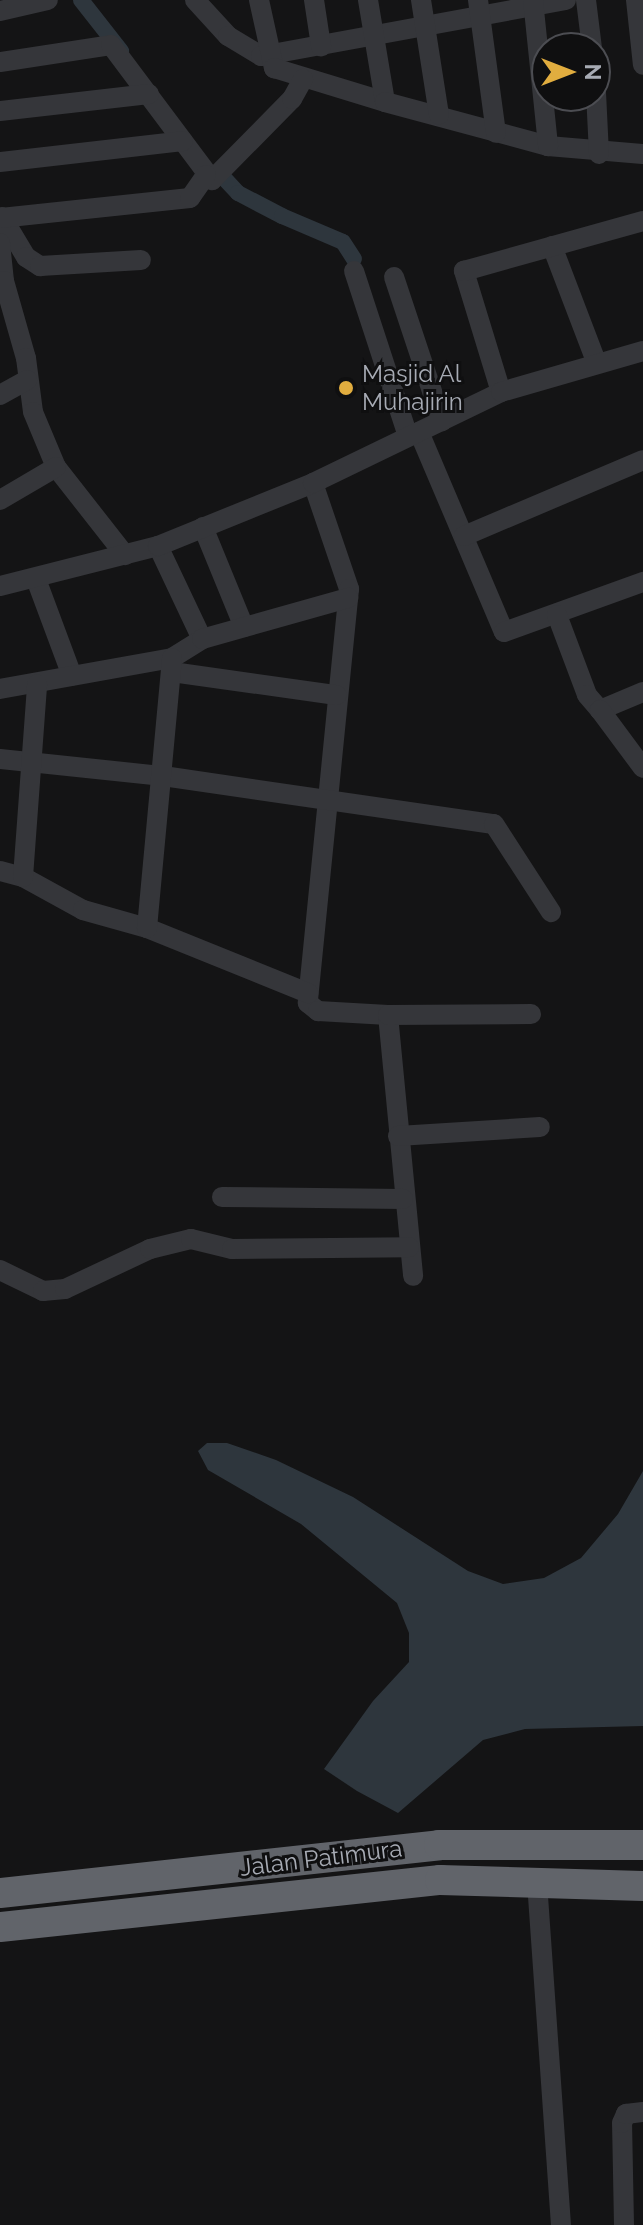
<!DOCTYPE html>
<html>
<head>
<meta charset="utf-8">
<style>
	body { margin:0 }
	#map { position:relative; width:643px; height:2225px; overflow:hidden; background:#141415; font-family:Raleway,sans-serif }
	div>[style] { position:absolute }
	.water>* { inset:0; background:#2e363d }
	.canal>* { height:16px; margin:-8px; padding:0 8px; transform-origin:8px; border-radius:8px; background:#2e363d }
	.minor>* { height:20px; margin:-10px; padding:0 10px; transform-origin:10px; border-radius:10px; background:#35363a }
	.highway>* { height:30px; margin:-15px; padding:0 15px; transform-origin:15px; border-radius:15px; background:#61646a }
	.dots>* { width:22px; height:22px; translate:-50% -50%; box-sizing:border-box; border:4px solid #0f0f10; border-radius:50% }
	span { translate:-50% -50%; white-space:nowrap; text-align:center; line-height:1.15; -webkit-text-stroke:6px #0f0f10; paint-order:stroke }
	.poi-label { font-size:24px; color:#a7abb4 }
	.left { translate:0 -50%; text-align:left }
	.street-label { font-size:24px; color:#a7abb4 }
	.north { position:absolute; left:531px; top:32px; width:80px; height:80px; box-sizing:border-box; background:#0f0f10; border:2px solid #4c4d52; border-radius:50%; rotate:90deg; font-size:22px; font-weight:700; line-height:32px; text-align:center; color:#a7abb4 }
	.north::after { content:''; display:block; margin:auto; width:28px; height:36px; background:#e1ad3f; clip-path:polygon(50% 0,100% 100%,50% 72%,0 100%) }
</style>
</head>
<body>
<div id="map">
	<div class="water">
		<i style="clip-path:polygon(207px 1443px,227px 1443px,276px 1460px,353px 1497px,468px 1571px,503px 1584px,544px 1578px,581px 1558px,618px 1514px,643px 1471px,643px 1726px,525px 1729px,483px 1740px,398px 1813px,357px 1791px,324px 1769px,373px 1701px,409px 1662px,409px 1633px,397px 1603px,301px 1524px,208px 1470px,198px 1451px)"></i>
	</div>
	<div class="canal">
		<i style="left:81px;top:0;width:65px;rotate:51.9deg"></i>
		<i style="left:224px;top:178px;width:21px;rotate:47deg"></i>
		<i style="left:238px;top:193px;width:50px;rotate:27.6deg"></i>
		<i style="left:282px;top:216px;width:66px;rotate:23.1deg"></i>
		<i style="left:343px;top:242px;width:20px;rotate:57deg"></i>
	</div>
	<div class="minor">
		<i style="left:195px;top:0;width:49px;rotate:47.5deg"></i>
		<i style="left:228px;top:36px;width:39px;rotate:31deg"></i>
		<i style="left:261px;top:56px;width:310px;rotate:-10.4deg"></i>
		<i style="left:259px;top:0;width:70px;rotate:77.6deg"></i>
		<i style="left:274px;top:68px;width:116px;rotate:17deg"></i>
		<i style="left:314px;top:0;width:47px;rotate:81.3deg"></i>
		<i style="left:368px;top:0;width:103px;rotate:80.5deg"></i>
		<i style="left:385px;top:102px;width:169px;rotate:15.1deg"></i>
		<i style="left:548px;top:146px;width:95px;rotate:4.8deg"></i>
		<i style="left:421px;top:0;width:116px;rotate:81.1deg"></i>
		<i style="left:478px;top:0;width:134px;rotate:82.3deg"></i>
		<i style="left:533px;top:0;width:147px;rotate:84.1deg"></i>
		<i style="left:586px;top:0;width:48px;rotate:82.9deg"></i>
		<i style="left:636px;top:0;width:65px;rotate:83.9deg"></i>
		<i style="left:0;top:11px;width:49px;rotate:-12.9deg"></i>
		<i style="left:0;top:62px;width:112px;rotate:-8.7deg"></i>
		<i style="left:111px;top:45px;width:169px;rotate:53.2deg"></i>
		<i style="left:212px;top:180px;width:114px;rotate:-45.4deg"></i>
		<i style="left:292px;top:99px;width:23px;rotate:-61deg"></i>
		<i style="left:595px;top:72px;width:82px;rotate:87.2deg"></i>
		<i style="left:0;top:111px;width:150px;rotate:-6.5deg"></i>
		<i style="left:0;top:162px;width:184px;rotate:-6.5deg"></i>
		<i style="left:2px;top:217px;width:47px;rotate:59deg"></i>
		<i style="left:26px;top:257px;width:17px;rotate:33deg"></i>
		<i style="left:40px;top:266px;width:101px;rotate:-3.4deg"></i>
		<i style="left:0;top:218px;width:191px;rotate:-6deg"></i>
		<i style="left:190px;top:198px;width:28px;rotate:-55deg"></i>
		<i style="left:0;top:243px;width:38px;rotate:84deg"></i>
		<i style="left:4px;top:281px;width:80px;rotate:74.1deg"></i>
		<i style="left:26px;top:358px;width:54px;rotate:82.6deg"></i>
		<i style="left:33px;top:412px;width:60px;rotate:67.3deg"></i>
		<i style="left:56px;top:467px;width:112px;rotate:51.9deg"></i>
		<i style="left:552px;top:246px;width:126px;rotate:69.1deg"></i>
		<i style="left:354px;top:271px;width:174px;rotate:71.9deg"></i>
		<i style="left:394px;top:277px;width:152px;rotate:71.6deg"></i>
		<i style="left:501px;top:392px;width:127px;rotate:-107deg"></i>
		<i style="left:464px;top:271px;width:186px;rotate:-15.6deg"></i>
		<i style="left:0;top:395px;width:31px;rotate:-29deg"></i>
		<i style="left:419px;top:432px;width:217px;rotate:67deg"></i>
		<i style="left:504px;top:632px;width:148px;rotate:-19.8deg"></i>
		<i style="left:313px;top:483px;width:112px;rotate:71.2deg"></i>
		<i style="left:349px;top:589px;width:416px;rotate:95.7deg"></i>
		<i style="left:308px;top:1003px;width:13px;rotate:39deg"></i>
		<i style="left:318px;top:1011px;width:70px;rotate:3.3deg"></i>
		<i style="left:388px;top:1015px;width:262px;rotate:84.5deg"></i>
		<i style="left:0;top:500px;width:65px;rotate:-30.5deg"></i>
		<i style="left:203px;top:527px;width:108px;rotate:67.7deg"></i>
		<i style="left:464px;top:536px;width:194px;rotate:-23deg"></i>
		<i style="left:158px;top:546px;width:103px;rotate:64.7deg"></i>
		<i style="left:36px;top:579px;width:103px;rotate:69.6deg"></i>
		<i style="left:0;top:586px;width:163px;rotate:-14.2deg"></i>
		<i style="left:158px;top:546px;width:167px;rotate:-22.1deg"></i>
		<i style="left:313px;top:483px;width:209px;rotate:-25.8deg"></i>
		<i style="left:501px;top:392px;width:148px;rotate:-16.1deg"></i>
		<i style="left:557px;top:615px;width:85px;rotate:69.4deg"></i>
		<i style="left:587px;top:695px;width:20px;rotate:49deg"></i>
		<i style="left:172px;top:672px;width:166px;rotate:8deg"></i>
		<i style="left:0;top:689px;width:175px;rotate:-10.2deg"></i>
		<i style="left:172px;top:658px;width:36px;rotate:-32deg"></i>
		<i style="left:202px;top:639px;width:152px;rotate:-15.7deg"></i>
		<i style="left:643px;top:692px;width:47px;rotate:157.3deg"></i>
		<i style="left:600px;top:710px;width:72px;rotate:53.4deg"></i>
		<i style="left:0;top:759px;width:164px;rotate:6deg"></i>
		<i style="left:163px;top:776px;width:334px;rotate:8.3deg"></i>
		<i style="left:494px;top:824px;width:105px;rotate:57.1deg"></i>
		<i style="left:0;top:871px;width:24px;rotate:15deg"></i>
		<i style="left:23px;top:877px;width:68px;rotate:28.8deg"></i>
		<i style="left:83px;top:910px;width:66px;rotate:15.7deg"></i>
		<i style="left:147px;top:928px;width:174px;rotate:22deg"></i>
		<i style="left:23px;top:877px;width:193px;rotate:-85.8deg"></i>
		<i style="left:147px;top:928px;width:271px;rotate:-84.7deg"></i>
		<i style="left:388px;top:1015px;width:143px;rotate:-0.4deg"></i>
		<i style="left:398px;top:1136px;width:142px;rotate:-3.6deg"></i>
		<i style="left:222px;top:1197px;width:181px;rotate:0.6deg"></i>
		<i style="left:0;top:1270px;width:48px;rotate:26deg"></i>
		<i style="left:43px;top:1291px;width:22px;rotate:-5deg"></i>
		<i style="left:65px;top:1289px;width:94px;rotate:-25.2deg"></i>
		<i style="left:150px;top:1249px;width:42px;rotate:-13.7deg"></i>
		<i style="left:191px;top:1239px;width:42px;rotate:13.7deg"></i>
		<i style="left:232px;top:1249px;width:177px;rotate:-0.6deg"></i>
		<i style="left:537px;top:1882px;width:344px;rotate:86deg"></i>
		<i style="left:624px;top:2225px;width:102px;rotate:-91.1deg"></i>
		<i style="left:622px;top:2123px;width:10px;rotate:-66deg"></i>
		<i style="left:626px;top:2114px;width:17px;rotate:-7deg"></i>
	</div>
	<div class="highway">
		<i style="left:0;top:1893px;width:442px;rotate:-6.2deg"></i>
		<i style="left:439px;top:1845px;width:204px"></i>
		<i style="left:0;top:1927px;width:443px;rotate:-6.1deg"></i>
		<i style="left:440px;top:1880px;width:203px;rotate:1.7deg"></i>
	</div>
	<div class="dots">
		<i style="left:346px;top:388px;background:#e1ad3f"></i>
	</div>
	<div class="poi-label">
		<span class="left" style="left:362px;top:388px">Masjid Al<br>Muhajirin</span>
	</div>
	<div class="street-label">
		<span style="left:321px;top:1858px;rotate:-7deg">Jalan Patimura</span>
	</div>
	<div class="north">N</div>
</div>
</body>
</html>
